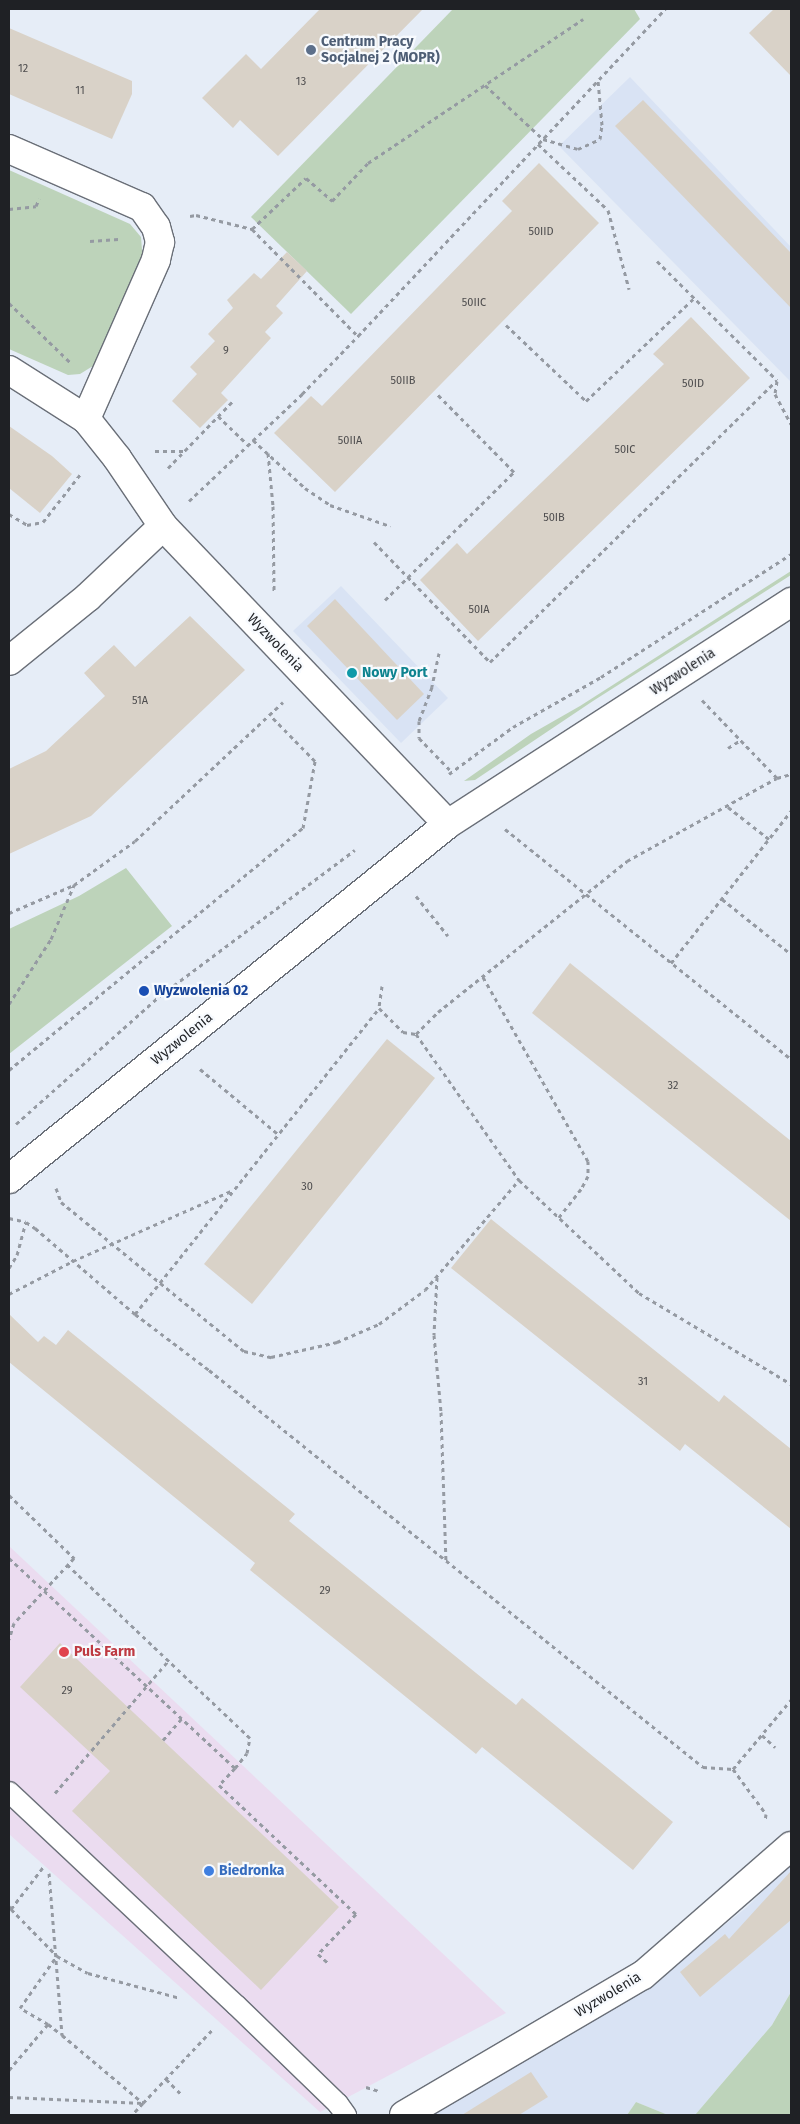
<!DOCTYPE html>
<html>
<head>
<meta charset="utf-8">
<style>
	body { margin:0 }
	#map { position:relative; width:800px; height:2124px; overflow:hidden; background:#e6edf7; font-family:"Fira Sans",sans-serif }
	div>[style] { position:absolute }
	.commercial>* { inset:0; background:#ebdcf0 }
	.built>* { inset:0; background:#d9e3f4 }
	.green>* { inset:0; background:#bdd3ba }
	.building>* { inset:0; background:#d9d2c8 }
	.path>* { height:3px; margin-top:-1.5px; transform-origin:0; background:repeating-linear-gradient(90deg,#959aa2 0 4px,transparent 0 8px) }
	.roads { filter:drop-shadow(1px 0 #6a6f78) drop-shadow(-1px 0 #6a6f78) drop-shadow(0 1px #6a6f78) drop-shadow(0 -1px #6a6f78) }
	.lane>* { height:20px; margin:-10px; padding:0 10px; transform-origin:10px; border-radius:10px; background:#fff }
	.street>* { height:28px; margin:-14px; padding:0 14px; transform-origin:14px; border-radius:14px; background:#fff }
	.primary>* { height:28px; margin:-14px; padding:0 14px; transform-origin:14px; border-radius:14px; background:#fff }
	.dots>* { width:14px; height:14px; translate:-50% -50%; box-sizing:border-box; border:2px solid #f7fafe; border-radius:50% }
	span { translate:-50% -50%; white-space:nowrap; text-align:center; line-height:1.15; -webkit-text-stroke:4.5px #f7fafe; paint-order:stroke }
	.number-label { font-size:11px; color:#4e4d4e }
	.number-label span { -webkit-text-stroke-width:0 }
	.service-label { font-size:14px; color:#4e5e75; font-weight:700 }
	.left { translate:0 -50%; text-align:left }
	.street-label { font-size:14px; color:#1f2125 }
	.culture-label { font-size:14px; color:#0d838f; font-weight:700 }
	.transit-label { font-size:14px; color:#164399; font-weight:700 }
	.health-label { font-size:14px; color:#be3a42; font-weight:700 }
	.shop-label { font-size:14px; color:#366cbe; font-weight:700 }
	.frame { position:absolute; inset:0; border:10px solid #1f2125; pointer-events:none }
</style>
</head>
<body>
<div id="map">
	<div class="commercial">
		<i style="clip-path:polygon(9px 1546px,506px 2013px,320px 2112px,9px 1834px)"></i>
	</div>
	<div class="built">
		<i style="clip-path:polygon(630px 77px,791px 247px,791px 382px,559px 146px)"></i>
		<i style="clip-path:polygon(341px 586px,448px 698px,401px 743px,293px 631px)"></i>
		<i style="clip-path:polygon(791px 1863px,791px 1992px,772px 2025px,695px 2115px,668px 2115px,636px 2102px,627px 2115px,427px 2115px,656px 1980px,747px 1907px)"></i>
	</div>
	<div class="green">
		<i style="clip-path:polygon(453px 9px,634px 9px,640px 19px,351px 314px,251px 217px)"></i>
		<i style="clip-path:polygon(9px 170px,130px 224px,141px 237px,143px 262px,101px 361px,80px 374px,68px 375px,9px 349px)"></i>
		<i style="clip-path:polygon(791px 571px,791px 575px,593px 701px,475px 780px,464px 781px,531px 734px,580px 706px)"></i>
		<i style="clip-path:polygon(126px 868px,172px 926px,9px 1054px,9px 929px,79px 896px)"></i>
		<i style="clip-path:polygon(791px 1992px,791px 2115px,695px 2115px,772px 2025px)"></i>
		<i style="clip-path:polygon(636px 2102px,668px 2115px,627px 2115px)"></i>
	</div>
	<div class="building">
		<i style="clip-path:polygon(320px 9px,423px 9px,278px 156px,240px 120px,233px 128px,202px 98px,246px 54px,261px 69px)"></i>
		<i style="clip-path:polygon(774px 9px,791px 9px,791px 76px,749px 33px)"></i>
		<i style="clip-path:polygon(9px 28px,132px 81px,132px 94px,112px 139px,9px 94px)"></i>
		<i style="clip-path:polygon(643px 100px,791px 253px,791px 308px,615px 126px)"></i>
		<i style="clip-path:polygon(539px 163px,599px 223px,335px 492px,274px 433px,311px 396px,322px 406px,512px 211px,502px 201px)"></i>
		<i style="clip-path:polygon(287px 252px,307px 271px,276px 306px,283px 313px,265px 332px,271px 338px,221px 393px,228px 400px,200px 428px,172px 401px,197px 374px,190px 367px,215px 341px,208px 334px,233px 308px,227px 300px,254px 273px,261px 279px)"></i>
		<i style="clip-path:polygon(691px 317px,750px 378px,478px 641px,420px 580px,457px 543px,467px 554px,566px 459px,664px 364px,653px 354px)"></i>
		<i style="clip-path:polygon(9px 426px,52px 456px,72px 474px,40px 513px,9px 488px)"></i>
		<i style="clip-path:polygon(335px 599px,424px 694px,397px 720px,307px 626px)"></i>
		<i style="clip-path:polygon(190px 616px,245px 670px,91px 816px,9px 854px,9px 769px,46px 751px,105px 696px,84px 673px,114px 645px,135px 667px)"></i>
		<i style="clip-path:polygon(570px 963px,791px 1141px,791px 1221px,532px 1013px)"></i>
		<i style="clip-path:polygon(387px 1039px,435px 1078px,252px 1304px,204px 1264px)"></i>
		<i style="clip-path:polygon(491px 1219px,719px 1402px,724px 1395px,791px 1449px,791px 1529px,685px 1444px,680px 1451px,451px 1268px)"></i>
		<i style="clip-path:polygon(9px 1314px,38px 1342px,44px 1336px,56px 1345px,68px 1330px,295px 1514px,289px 1521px,476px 1673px,516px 1705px,522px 1698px,673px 1822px,633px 1870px,482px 1747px,476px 1754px,250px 1570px,255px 1563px,9px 1362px)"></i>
		<i style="clip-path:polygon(60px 1643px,339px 1907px,261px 1990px,72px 1811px,110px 1771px,20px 1687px)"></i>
		<i style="clip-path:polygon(791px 1871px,791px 1920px,700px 1997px,680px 1972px,725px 1934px,729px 1939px)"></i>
		<i style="clip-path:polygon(531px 2072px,548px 2097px,519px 2115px,462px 2115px)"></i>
	</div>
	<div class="path">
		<i style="left:485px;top:85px;width:79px;rotate:43deg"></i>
		<i style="left:543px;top:139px;width:36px;rotate:16deg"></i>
		<i style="left:578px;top:149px;width:24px;rotate:-24deg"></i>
		<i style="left:600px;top:139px;width:14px;rotate:-82deg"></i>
		<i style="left:602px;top:125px;width:45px;rotate:-95.1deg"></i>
		<i style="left:538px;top:144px;width:96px;rotate:43.3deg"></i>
		<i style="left:608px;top:210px;width:82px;rotate:75.1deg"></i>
		<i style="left:9px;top:209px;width:27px;rotate:-6deg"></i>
		<i style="left:36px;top:206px;width:8px;rotate:-67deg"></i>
		<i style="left:190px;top:216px;width:6px;rotate:-9deg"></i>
		<i style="left:196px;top:215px;width:58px;rotate:14deg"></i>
		<i style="left:252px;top:229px;width:151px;rotate:45.3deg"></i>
		<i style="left:252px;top:229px;width:74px;rotate:-43.4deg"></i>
		<i style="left:306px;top:178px;width:35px;rotate:41deg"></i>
		<i style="left:332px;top:201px;width:52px;rotate:-46.5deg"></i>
		<i style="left:368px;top:163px;width:259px;rotate:-33.8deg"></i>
		<i style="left:90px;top:241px;width:32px;rotate:-4deg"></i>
		<i style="left:657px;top:261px;width:169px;rotate:44.8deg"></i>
		<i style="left:9px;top:303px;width:86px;rotate:44.1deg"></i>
		<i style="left:506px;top:325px;width:110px;rotate:43.5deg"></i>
		<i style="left:586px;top:401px;width:149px;rotate:-43.6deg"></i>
		<i style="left:777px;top:381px;width:13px;rotate:99deg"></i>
		<i style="left:775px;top:394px;width:34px;rotate:62deg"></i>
		<i style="left:218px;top:416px;width:42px;rotate:44deg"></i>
		<i style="left:253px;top:440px;width:71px;rotate:42.7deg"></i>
		<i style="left:305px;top:488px;width:30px;rotate:34deg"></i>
		<i style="left:330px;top:505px;width:64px;rotate:19.3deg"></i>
		<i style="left:155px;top:451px;width:28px"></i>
		<i style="left:268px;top:453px;width:53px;rotate:84.6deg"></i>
		<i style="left:273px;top:506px;width:85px;rotate:89.3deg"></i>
		<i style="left:168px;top:468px;width:95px;rotate:-45.9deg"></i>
		<i style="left:189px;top:501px;width:156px;rotate:-43.4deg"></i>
		<i style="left:302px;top:394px;width:81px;rotate:-46deg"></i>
		<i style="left:358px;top:336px;width:449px;rotate:-46.8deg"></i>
		<i style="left:9px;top:514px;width:21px;rotate:31deg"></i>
		<i style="left:27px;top:525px;width:16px;rotate:-11deg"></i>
		<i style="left:43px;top:522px;width:63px;rotate:-52deg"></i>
		<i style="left:374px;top:542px;width:167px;rotate:46deg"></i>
		<i style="left:490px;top:662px;width:402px;rotate:-44.5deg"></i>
		<i style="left:385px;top:600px;width:182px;rotate:-44.8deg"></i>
		<i style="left:514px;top:472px;width:110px;rotate:-134.6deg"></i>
		<i style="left:439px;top:653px;width:35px;rotate:102deg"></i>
		<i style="left:432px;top:687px;width:36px;rotate:111deg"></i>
		<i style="left:419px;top:721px;width:17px;rotate:90deg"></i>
		<i style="left:419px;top:738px;width:47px;rotate:45.9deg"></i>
		<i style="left:702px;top:700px;width:108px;rotate:46.1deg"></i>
		<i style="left:777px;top:778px;width:15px;rotate:-16deg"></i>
		<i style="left:728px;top:748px;width:15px;rotate:-32deg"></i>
		<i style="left:449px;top:774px;width:79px;rotate:-36.3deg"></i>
		<i style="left:513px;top:727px;width:101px;rotate:-29.6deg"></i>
		<i style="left:601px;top:677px;width:226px;rotate:-32.9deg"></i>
		<i style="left:728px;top:807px;width:52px;rotate:38deg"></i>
		<i style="left:505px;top:829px;width:367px;rotate:38.8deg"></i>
		<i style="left:416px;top:896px;width:51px;rotate:51.3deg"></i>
		<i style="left:722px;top:899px;width:88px;rotate:38.6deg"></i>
		<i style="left:9px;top:913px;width:71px;rotate:-23.3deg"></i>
		<i style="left:74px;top:885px;width:75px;rotate:-35.8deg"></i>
		<i style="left:135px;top:841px;width:203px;rotate:-43.2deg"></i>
		<i style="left:671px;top:963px;width:194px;rotate:-51.7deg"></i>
		<i style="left:483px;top:977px;width:212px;rotate:60.3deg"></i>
		<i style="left:588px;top:1161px;width:15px;rotate:90deg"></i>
		<i style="left:588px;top:1176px;width:15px;rotate:118deg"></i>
		<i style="left:581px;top:1189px;width:36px;rotate:128deg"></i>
		<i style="left:382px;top:986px;width:22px;rotate:98deg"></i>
		<i style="left:379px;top:1008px;width:34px;rotate:45deg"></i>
		<i style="left:403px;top:1032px;width:13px;rotate:9deg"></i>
		<i style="left:416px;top:1034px;width:179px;rotate:54.8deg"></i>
		<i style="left:519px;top:1180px;width:165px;rotate:43.3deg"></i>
		<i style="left:639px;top:1293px;width:177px;rotate:30.9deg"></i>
		<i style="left:9px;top:1004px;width:77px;rotate:-57.1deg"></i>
		<i style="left:51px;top:939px;width:59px;rotate:-66.9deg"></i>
		<i style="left:416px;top:1034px;width:31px;rotate:-45deg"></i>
		<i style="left:438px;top:1012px;width:242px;rotate:-38.6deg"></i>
		<i style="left:627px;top:861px;width:171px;rotate:-29deg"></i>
		<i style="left:200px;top:1069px;width:102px;rotate:39.8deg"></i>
		<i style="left:9px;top:1070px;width:381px;rotate:-39.5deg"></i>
		<i style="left:303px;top:828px;width:68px;rotate:-79.8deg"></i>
		<i style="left:315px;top:761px;width:64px;rotate:-134.4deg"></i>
		<i style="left:16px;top:1124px;width:194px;rotate:-41.7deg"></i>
		<i style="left:161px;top:995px;width:242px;rotate:-36.8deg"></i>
		<i style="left:56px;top:1188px;width:15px;rotate:70deg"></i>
		<i style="left:61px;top:1202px;width:236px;rotate:39.2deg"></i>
		<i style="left:244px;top:1351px;width:28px;rotate:13deg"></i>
		<i style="left:271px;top:1357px;width:68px;rotate:-12.8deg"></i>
		<i style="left:337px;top:1342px;width:46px;rotate:-23.2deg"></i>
		<i style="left:379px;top:1324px;width:57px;rotate:-36.5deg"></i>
		<i style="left:425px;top:1290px;width:145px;rotate:-49.5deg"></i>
		<i style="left:9px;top:1218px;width:17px;rotate:13deg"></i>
		<i style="left:26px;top:1222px;width:11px;rotate:34deg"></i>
		<i style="left:35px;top:1228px;width:132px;rotate:40.7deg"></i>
		<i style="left:135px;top:1314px;width:93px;rotate:37.1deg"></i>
		<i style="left:209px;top:1370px;width:634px;rotate:38.79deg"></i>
		<i style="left:703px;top:1767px;width:30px;rotate:4deg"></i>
		<i style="left:733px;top:1769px;width:56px;rotate:53.7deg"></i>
		<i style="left:766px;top:1814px;width:7px;rotate:98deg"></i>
		<i style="left:9px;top:1268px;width:15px;rotate:-58deg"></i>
		<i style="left:17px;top:1255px;width:34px;rotate:-75deg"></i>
		<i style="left:437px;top:1277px;width:58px;rotate:93deg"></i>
		<i style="left:434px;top:1335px;width:77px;rotate:84.8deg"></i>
		<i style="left:441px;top:1412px;width:148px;rotate:88.1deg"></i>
		<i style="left:9px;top:1294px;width:72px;rotate:-27.3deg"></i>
		<i style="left:73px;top:1261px;width:173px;rotate:-23.9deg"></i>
		<i style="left:135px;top:1314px;width:391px;rotate:-51.4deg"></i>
		<i style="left:9px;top:1495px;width:91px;rotate:44.1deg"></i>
		<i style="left:74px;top:1558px;width:88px;rotate:132.7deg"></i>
		<i style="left:14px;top:1623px;width:17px;rotate:107deg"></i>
		<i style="left:9px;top:1558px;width:309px;rotate:42.9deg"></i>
		<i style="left:235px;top:1768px;width:19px;rotate:-51deg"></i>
		<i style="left:247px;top:1753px;width:15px;rotate:-79deg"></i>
		<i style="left:250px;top:1738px;width:251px;rotate:-136.5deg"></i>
		<i style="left:762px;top:1735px;width:18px;rotate:43deg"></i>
		<i style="left:163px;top:1740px;width:28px;rotate:-49deg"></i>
		<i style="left:235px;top:1768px;width:23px;rotate:133deg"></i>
		<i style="left:219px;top:1785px;width:188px;rotate:43.3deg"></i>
		<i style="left:356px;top:1914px;width:55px;rotate:133.5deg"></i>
		<i style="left:318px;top:1954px;width:13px;rotate:42deg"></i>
		<i style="left:733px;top:1769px;width:90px;rotate:-50deg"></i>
		<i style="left:55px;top:1793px;width:175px;rotate:-49.4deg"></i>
		<i style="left:49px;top:1873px;width:163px;rotate:85.4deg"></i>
		<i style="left:62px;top:2035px;width:106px;rotate:40deg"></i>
		<i style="left:143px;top:2103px;width:103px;rotate:-46.6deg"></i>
		<i style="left:9px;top:1906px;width:4px;rotate:56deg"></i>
		<i style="left:11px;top:1909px;width:54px;rotate:-52.5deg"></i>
		<i style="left:11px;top:1909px;width:66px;rotate:45.6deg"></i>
		<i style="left:57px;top:1956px;width:35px;rotate:29deg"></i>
		<i style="left:88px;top:1973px;width:95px;rotate:15.2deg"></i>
		<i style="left:48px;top:2024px;width:32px;rotate:-150deg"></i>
		<i style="left:20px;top:2008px;width:62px;rotate:-54.8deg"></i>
		<i style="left:9px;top:2070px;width:60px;rotate:-49.7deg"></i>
		<i style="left:48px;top:2024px;width:16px;rotate:38deg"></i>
		<i style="left:166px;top:2079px;width:20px;rotate:45deg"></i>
		<i style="left:366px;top:2087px;width:14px;rotate:17deg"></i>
		<i style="left:9px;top:2097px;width:134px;rotate:2.6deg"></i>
		<i style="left:143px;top:2103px;width:16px;rotate:133deg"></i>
	</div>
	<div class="roads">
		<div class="lane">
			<i style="left:9px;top:1792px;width:311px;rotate:43.2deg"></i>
			<i style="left:236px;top:2005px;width:142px;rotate:44.1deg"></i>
			<i style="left:338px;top:2104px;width:14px;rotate:54deg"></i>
		</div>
		<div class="street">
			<i style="left:9px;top:149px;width:145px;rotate:23.6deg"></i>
			<i style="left:142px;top:207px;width:24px;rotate:55deg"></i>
			<i style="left:156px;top:227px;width:16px;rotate:75deg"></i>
			<i style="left:160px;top:242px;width:18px;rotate:103deg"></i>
			<i style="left:156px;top:260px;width:174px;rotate:113.8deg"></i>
			<i style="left:9px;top:370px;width:91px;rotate:32.5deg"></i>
			<i style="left:86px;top:419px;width:50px;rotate:51.5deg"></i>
			<i style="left:117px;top:458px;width:82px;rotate:55.9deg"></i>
			<i style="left:163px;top:526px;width:412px;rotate:46.3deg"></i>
			<i style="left:9px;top:661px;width:102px;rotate:-39deg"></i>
			<i style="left:88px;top:597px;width:103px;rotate:-43.4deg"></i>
			<i style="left:404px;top:2115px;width:277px;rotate:-30.4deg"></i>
			<i style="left:643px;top:1975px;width:196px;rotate:-41.1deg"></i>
		</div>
		<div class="primary">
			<i style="left:9px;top:1179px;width:565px;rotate:-38.96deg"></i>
			<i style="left:448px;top:824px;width:409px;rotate:-32.9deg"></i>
		</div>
	</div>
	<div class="dots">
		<i style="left:311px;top:50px;background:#5c6f8a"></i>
		<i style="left:352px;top:673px;background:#0f9aa8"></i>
		<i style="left:144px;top:991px;background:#1a4fb4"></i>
		<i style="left:64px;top:1652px;background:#e0444e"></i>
		<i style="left:209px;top:1871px;background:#3f7fe0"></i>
	</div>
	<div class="number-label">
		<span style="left:23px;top:69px">12</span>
		<span style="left:301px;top:82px">13</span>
		<span style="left:80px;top:91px">11</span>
		<span style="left:541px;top:232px">50IID</span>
		<span style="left:474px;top:303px">50IIC</span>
		<span style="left:226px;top:351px">9</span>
		<span style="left:403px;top:381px">50IIB</span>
		<span style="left:693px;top:384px">50ID</span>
		<span style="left:350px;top:441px">50IIA</span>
		<span style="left:625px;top:450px">50IC</span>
		<span style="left:554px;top:518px">50IB</span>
		<span style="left:479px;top:610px">50IA</span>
		<span style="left:140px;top:701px">51A</span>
		<span style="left:673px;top:1086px">32</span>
		<span style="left:307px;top:1187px">30</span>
		<span style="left:643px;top:1382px">31</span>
		<span style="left:325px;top:1591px">29</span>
		<span style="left:67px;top:1691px">29</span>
	</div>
	<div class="service-label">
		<span class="left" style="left:321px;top:50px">Centrum Pracy<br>Socjalnej 2 (MOPR)</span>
	</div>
	<div class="street-label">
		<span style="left:275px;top:643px;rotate:46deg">Wyzwolenia</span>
		<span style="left:683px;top:672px;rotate:-33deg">Wyzwolenia</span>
		<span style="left:182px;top:1039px;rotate:-39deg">Wyzwolenia</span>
		<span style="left:608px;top:1995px;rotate:-31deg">Wyzwolenia</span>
	</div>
	<div class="culture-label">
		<span class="left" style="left:362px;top:673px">Nowy Port</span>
	</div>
	<div class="transit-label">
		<span class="left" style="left:154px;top:991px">Wyzwolenia 02</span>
	</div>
	<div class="health-label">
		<span class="left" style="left:74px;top:1652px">Puls Farm</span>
	</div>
	<div class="shop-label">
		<span class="left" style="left:219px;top:1871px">Biedronka</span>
	</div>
	<div class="frame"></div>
</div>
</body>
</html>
